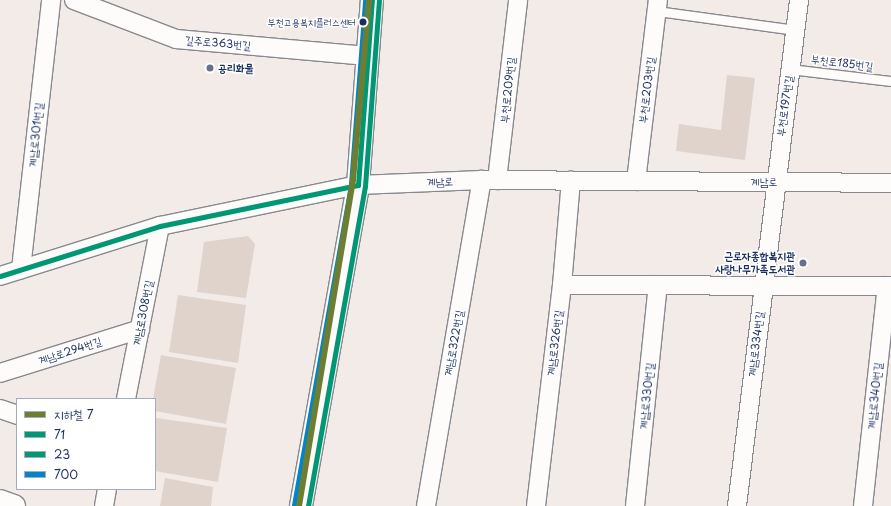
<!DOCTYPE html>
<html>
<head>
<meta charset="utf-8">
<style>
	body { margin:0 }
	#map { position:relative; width:891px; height:506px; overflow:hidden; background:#f3ebe7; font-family:"Playpen Sans","Poor Story",sans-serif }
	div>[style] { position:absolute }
	.building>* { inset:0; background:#e0d3cc }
	.roads { filter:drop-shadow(1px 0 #888990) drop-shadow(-1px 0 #888990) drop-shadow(0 1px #888990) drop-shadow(0 -1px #888990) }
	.service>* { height:9px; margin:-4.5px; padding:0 4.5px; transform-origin:4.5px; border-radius:4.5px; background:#fdfcfb }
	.minor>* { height:18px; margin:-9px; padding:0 9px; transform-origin:9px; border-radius:9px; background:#fdfcfb }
	.tertiary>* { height:22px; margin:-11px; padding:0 11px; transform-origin:11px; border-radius:11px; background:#fdfcfb }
	.bus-1>* { height:5px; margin:-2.5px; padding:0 2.5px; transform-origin:2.5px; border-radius:2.5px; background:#009775 }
	.bus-2>* { height:5px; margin:-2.5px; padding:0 2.5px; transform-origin:2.5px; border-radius:2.5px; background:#009775 }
	.bus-3>* { height:5px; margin:-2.5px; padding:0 2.5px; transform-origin:2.5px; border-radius:2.5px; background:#0085ca }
	.metro-1>* { height:6px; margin:-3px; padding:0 3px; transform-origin:3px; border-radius:3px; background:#6e7e31 }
	.dots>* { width:11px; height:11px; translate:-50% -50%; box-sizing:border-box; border:2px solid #fff; border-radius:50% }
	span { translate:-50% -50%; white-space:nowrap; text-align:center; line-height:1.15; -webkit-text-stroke:3px #fff; paint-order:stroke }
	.bus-label { font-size:10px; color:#1b2f5e }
	.right { translate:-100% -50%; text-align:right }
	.street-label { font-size:11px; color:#1b2f5e }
	.poi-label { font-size:11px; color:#1b2f5e; font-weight:700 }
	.left { translate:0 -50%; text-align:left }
	.legend { position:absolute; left:16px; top:398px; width:140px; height:92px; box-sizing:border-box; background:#fff; border:1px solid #a4acbf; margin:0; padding:5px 7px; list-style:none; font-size:12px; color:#1b2f5e }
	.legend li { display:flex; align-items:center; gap:8px; height:20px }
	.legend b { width:20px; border:1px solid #a4acbf }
</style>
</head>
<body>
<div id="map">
	<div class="building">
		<i style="clip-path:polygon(727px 75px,755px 78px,745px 160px,676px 151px,679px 124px,721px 130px)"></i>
		<i style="clip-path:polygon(248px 236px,255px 244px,246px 298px,197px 292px,204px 242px)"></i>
		<i style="clip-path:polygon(178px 295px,246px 305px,238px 363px,169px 352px)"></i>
		<i style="clip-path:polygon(161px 355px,236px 368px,226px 424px,155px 411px,153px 399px)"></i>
		<i style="clip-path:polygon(156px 418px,227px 428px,218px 482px,155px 471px)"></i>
		<i style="clip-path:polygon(165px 478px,213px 487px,211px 506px,160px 506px)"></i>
	</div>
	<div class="roads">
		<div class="service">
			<i style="left:657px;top:11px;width:139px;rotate:7.8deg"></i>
			<i style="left:790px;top:69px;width:102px;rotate:6.8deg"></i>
		</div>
		<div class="minor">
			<i style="left:74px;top:0;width:109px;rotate:20.9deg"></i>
			<i style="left:176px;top:39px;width:192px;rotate:5.1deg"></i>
			<i style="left:497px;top:180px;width:181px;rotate:-83.3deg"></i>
			<i style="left:636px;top:181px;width:182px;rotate:-83.1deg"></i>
			<i style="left:21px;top:269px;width:271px;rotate:-83.6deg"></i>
			<i style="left:0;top:276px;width:168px;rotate:-17.4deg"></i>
			<i style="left:160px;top:226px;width:202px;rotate:-11.7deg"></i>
			<i style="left:358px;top:185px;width:124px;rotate:-2.3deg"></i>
			<i style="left:482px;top:180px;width:409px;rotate:0.4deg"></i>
			<i style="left:562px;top:285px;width:329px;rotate:0.2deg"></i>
			<i style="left:0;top:373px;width:147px;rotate:-17.4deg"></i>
			<i style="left:126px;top:399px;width:176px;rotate:-78.9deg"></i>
			<i style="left:0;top:409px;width:18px;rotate:19deg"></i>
			<i style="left:104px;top:506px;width:17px;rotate:-80deg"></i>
			<i style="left:426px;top:506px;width:331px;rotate:-80.3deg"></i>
			<i style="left:536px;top:506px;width:223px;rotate:-83.3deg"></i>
			<i style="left:562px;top:285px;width:105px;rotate:-85.1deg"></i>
			<i style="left:635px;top:506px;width:222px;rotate:-84.1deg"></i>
			<i style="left:737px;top:506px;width:510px;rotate:-83.01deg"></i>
			<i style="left:863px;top:506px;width:221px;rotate:-83.8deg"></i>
		</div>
		<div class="tertiary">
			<i style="left:0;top:501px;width:15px;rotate:20deg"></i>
			<i style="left:301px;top:506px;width:326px;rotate:-79.9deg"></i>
			<i style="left:358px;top:185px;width:186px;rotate:-85.7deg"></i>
		</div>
	</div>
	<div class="bus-1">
		<i style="left:358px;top:185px;width:186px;rotate:-85.7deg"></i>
		<i style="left:0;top:276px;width:168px;rotate:-17.4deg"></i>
		<i style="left:160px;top:226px;width:202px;rotate:-11.7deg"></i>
	</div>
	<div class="bus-2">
		<i style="left:308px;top:506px;width:325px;rotate:-79.9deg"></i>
		<i style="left:365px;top:186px;width:186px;rotate:-85.7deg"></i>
	</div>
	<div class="bus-3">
		<i style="left:294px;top:505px;width:326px;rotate:-79.9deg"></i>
		<i style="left:351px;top:184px;width:185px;rotate:-85.6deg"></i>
	</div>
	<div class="metro-1">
		<i style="left:299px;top:506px;width:330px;rotate:-80.6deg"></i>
		<i style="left:353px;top:180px;width:181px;rotate:-84.9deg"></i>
	</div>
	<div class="dots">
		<i style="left:363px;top:22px;background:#1b2f5e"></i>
		<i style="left:210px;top:68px;background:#67718e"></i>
		<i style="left:803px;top:263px;background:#67718e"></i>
	</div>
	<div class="bus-label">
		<span class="right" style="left:356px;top:22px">부천고용복지플러스센터</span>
	</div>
	<div class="street-label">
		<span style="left:218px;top:43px;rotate:5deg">길주로363번길</span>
		<span style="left:842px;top:63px;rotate:7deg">부천로185번길</span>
		<span style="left:508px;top:90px;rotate:-84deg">부천로209번길</span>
		<span style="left:647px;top:90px;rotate:-83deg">부천로203번길</span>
		<span style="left:785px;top:106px;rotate:-82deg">부천로197번길</span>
		<span style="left:36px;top:135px;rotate:-84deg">계남로301번길</span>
		<span style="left:440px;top:182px;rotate:-3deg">계남로</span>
		<span style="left:764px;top:182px">계남로</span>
		<span style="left:143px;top:313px;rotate:-79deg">계남로308번길</span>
		<span style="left:454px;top:343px;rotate:-80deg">계남로322번길</span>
		<span style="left:555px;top:343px;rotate:-83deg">계남로326번길</span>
		<span style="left:756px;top:344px;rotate:-83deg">계남로334번길</span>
		<span style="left:70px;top:351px;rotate:-18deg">계남로294번길</span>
		<span style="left:647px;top:396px;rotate:-84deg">계남로330번길</span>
		<span style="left:875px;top:396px;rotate:-84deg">계남로340번길</span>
	</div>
	<div class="poi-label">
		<span class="left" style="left:218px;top:68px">공리화물</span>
		<span class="right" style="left:795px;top:263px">근로자종합복지관<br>사랑나무가족도서관</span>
	</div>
	<ul class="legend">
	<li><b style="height:5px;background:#6e7e31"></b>지하철 7</li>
	<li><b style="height:5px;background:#009775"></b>71</li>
	<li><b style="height:5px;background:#009775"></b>23</li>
	<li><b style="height:5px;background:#0085ca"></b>700</li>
	</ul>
</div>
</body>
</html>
